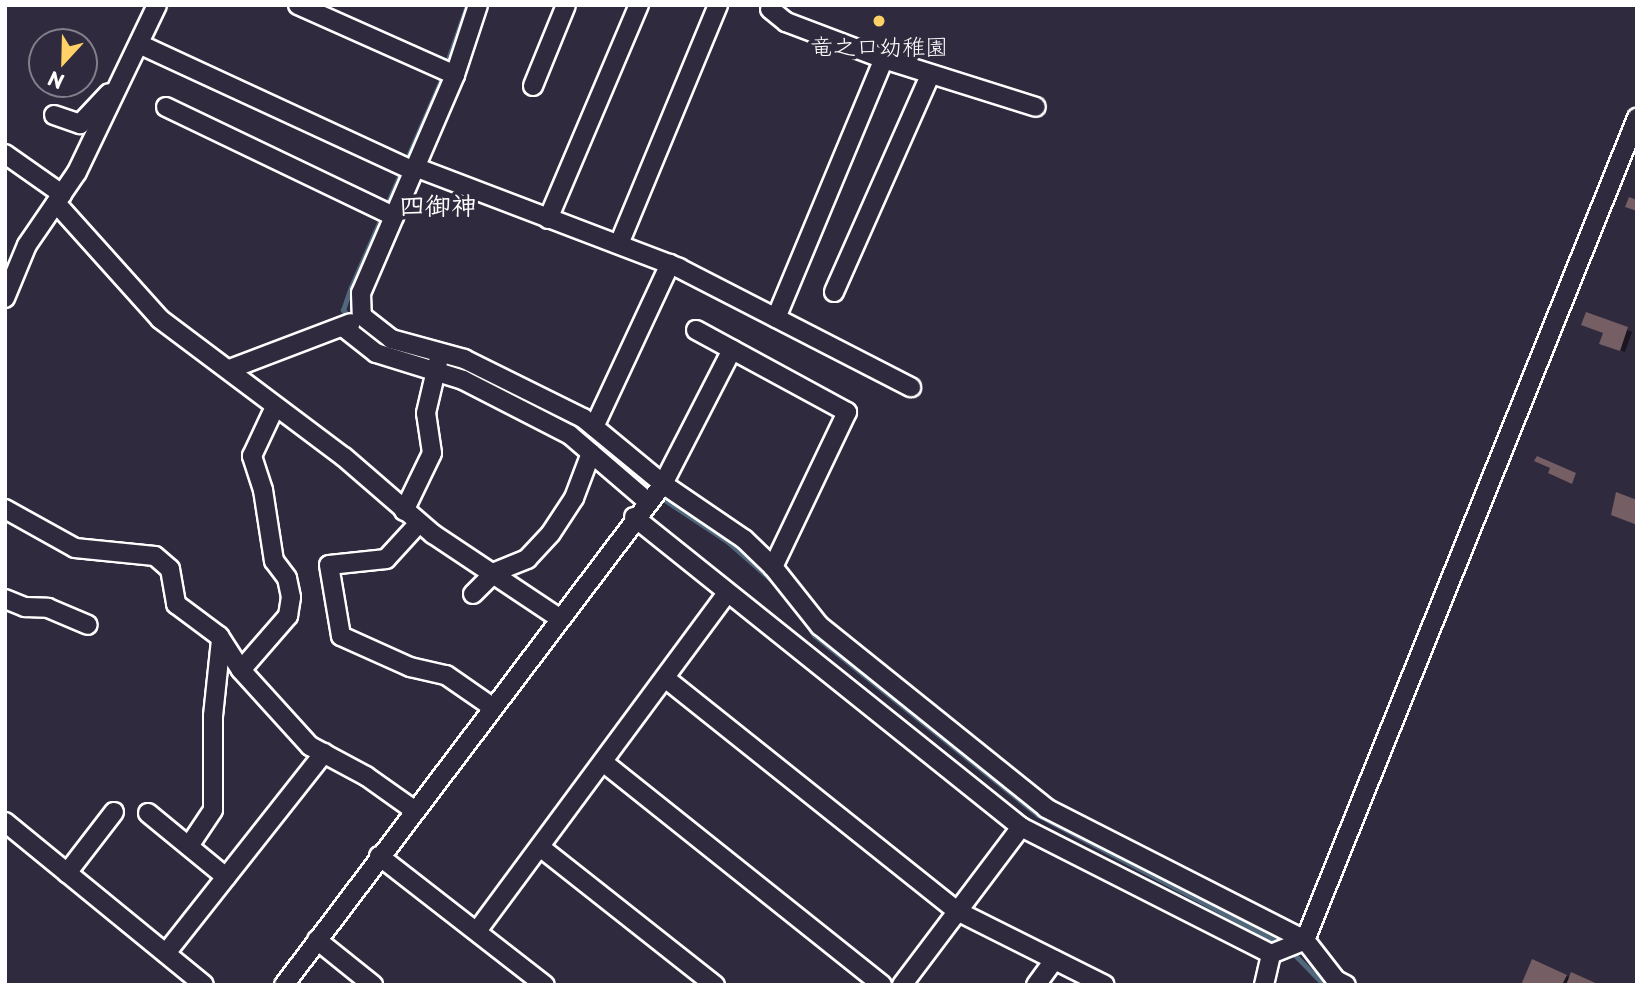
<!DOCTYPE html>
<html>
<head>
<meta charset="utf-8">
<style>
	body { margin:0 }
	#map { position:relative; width:1642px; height:990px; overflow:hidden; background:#2f2a3d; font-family:"Playpen Sans","Klee One",sans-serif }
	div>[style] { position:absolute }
	.shadow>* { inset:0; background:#0007 }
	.stream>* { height:5px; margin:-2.5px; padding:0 2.5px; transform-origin:2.5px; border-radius:2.5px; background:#51677c }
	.building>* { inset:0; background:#755e64 }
	.roads { filter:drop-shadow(2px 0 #fff) drop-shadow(-2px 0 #fff) drop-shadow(0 2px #fff) drop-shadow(0 -2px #fff) }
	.minor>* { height:18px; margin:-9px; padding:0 9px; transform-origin:9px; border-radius:9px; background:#2f2a3d }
	.dots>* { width:19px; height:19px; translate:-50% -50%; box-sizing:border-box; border:4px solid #2f2a3d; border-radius:50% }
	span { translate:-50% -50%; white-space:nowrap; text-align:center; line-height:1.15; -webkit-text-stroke:7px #2f2a3d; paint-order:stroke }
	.poi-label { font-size:23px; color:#fff }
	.quarter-label { font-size:26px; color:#fff; font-weight:700 }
	.frame { position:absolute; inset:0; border:7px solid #fff; pointer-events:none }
	.north { position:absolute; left:28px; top:28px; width:70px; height:70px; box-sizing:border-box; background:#2f2a3d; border:2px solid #827f8b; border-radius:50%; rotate:202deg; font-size:19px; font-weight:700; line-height:28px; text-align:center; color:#fff }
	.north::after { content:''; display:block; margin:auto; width:24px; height:32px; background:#ffd166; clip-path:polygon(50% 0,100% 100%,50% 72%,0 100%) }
</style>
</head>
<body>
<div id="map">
	<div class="shadow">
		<i style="clip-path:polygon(1587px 314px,1632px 332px,1625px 352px,1606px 346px,1605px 333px)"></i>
		<i style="clip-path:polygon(1566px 976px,1596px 985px,1523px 985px)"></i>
	</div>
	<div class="stream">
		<i style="left:350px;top:318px;width:11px;rotate:-131deg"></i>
		<i style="left:343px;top:310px;width:24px;rotate:-71deg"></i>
		<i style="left:351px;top:287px;width:220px;rotate:-66.5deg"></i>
		<i style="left:439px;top:85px;width:85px;rotate:-70.7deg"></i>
		<i style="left:419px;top:358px;width:61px;rotate:17.2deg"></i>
		<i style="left:477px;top:376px;width:111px;rotate:26.8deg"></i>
		<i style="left:576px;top:426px;width:96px;rotate:41.2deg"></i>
		<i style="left:648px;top:489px;width:95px;rotate:33.4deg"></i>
		<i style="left:727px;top:541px;width:65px;rotate:41.3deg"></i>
		<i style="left:802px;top:617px;width:22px;rotate:56deg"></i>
		<i style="left:814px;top:635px;width:287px;rotate:38.8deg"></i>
		<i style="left:1038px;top:815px;width:276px;rotate:27.9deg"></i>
		<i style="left:1290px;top:950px;width:49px;rotate:45.8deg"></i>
	</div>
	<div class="building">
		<i style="clip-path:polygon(1629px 197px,1637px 200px,1637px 211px,1625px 207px)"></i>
		<i style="clip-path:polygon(1586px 312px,1628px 327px,1620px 351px,1599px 344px,1603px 333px,1581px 325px)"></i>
		<i style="clip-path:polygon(1537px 456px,1576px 473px,1572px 484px,1548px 473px,1550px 468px,1534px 461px)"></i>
		<i style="clip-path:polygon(1616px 492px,1637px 500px,1637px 525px,1611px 515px)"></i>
		<i style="clip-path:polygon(1532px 959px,1567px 975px,1562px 985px,1521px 985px)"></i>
		<i style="clip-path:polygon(1571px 972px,1600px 985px,1566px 985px)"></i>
	</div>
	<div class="roads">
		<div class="minor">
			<i style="left:298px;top:5px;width:172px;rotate:24deg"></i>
			<i style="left:478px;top:5px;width:74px;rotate:108.2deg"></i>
			<i style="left:455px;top:75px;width:237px;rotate:113.3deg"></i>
			<i style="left:361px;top:293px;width:23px;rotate:88deg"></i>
			<i style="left:362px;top:316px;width:37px;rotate:38deg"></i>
			<i style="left:391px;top:339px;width:76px;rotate:15.3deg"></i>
			<i style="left:464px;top:359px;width:133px;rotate:26.4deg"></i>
			<i style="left:583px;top:418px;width:104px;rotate:39.5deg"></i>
			<i style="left:663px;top:484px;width:98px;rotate:34.2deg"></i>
			<i style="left:744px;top:539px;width:40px;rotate:44deg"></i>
			<i style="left:773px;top:567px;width:75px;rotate:51.5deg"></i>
			<i style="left:820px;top:626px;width:290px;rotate:38.8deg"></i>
			<i style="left:1046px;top:808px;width:291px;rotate:27deg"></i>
			<i style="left:1305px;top:940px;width:51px;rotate:52.2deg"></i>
			<i style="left:1336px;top:980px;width:11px;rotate:27deg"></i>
			<i style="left:770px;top:9px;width:21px;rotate:39deg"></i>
			<i style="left:786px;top:22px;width:105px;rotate:20.7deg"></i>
			<i style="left:884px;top:59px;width:159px;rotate:17.5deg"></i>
			<i style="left:139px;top:44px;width:303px;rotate:24.8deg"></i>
			<i style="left:533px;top:86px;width:87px;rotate:-67.8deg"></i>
			<i style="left:166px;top:107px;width:253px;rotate:25.6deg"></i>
			<i style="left:54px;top:115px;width:28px;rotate:19deg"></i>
			<i style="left:80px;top:124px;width:42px;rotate:-46.9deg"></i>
			<i style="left:5px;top:154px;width:70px;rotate:35.1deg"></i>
			<i style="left:415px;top:167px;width:283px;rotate:20.9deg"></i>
			<i style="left:679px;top:268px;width:261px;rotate:27.2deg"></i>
			<i style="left:56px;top:203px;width:156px;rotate:48.1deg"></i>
			<i style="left:160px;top:319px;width:230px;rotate:36.9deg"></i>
			<i style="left:344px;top:457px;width:118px;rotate:40.9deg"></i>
			<i style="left:433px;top:534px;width:151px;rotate:33.7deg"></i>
			<i style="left:548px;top:219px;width:233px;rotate:-67deg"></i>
			<i style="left:619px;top:244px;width:259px;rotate:-67.5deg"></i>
			<i style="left:834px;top:292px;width:237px;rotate:-66.1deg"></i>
			<i style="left:5px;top:298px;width:57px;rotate:-67.5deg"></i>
			<i style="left:27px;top:245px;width:88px;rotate:-55.6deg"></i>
			<i style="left:77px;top:172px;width:185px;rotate:-64.4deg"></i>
			<i style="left:776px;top:318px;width:281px;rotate:-67.4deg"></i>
			<i style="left:343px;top:327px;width:42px;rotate:38.2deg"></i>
			<i style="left:376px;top:353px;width:91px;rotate:17.2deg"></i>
			<i style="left:463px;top:380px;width:120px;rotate:27.2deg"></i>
			<i style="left:570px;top:435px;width:101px;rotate:40.6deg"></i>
			<i style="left:696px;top:330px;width:172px;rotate:28.5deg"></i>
			<i style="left:847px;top:412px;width:172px;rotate:115.5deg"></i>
			<i style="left:230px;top:369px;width:129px;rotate:-20.8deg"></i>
			<i style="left:594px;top:427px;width:180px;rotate:-65deg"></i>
			<i style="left:5px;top:509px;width:80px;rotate:29.1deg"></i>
			<i style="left:75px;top:548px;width:80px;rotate:5.7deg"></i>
			<i style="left:155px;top:556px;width:20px;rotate:41deg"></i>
			<i style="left:170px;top:569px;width:36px;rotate:80deg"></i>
			<i style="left:176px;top:604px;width:54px;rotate:36.7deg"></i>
			<i style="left:219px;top:636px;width:40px;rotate:57.1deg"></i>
			<i style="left:241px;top:670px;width:103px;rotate:47.8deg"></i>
			<i style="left:310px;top:746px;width:64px;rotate:28.2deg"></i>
			<i style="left:366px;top:776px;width:59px;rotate:35.3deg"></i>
			<i style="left:404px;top:511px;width:64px;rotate:-64.2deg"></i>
			<i style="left:432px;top:453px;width:40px;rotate:-98.5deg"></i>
			<i style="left:426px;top:413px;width:52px;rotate:-76.8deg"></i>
			<i style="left:634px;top:517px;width:496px;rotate:38.7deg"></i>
			<i style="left:1021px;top:827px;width:280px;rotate:26.9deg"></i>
			<i style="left:419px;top:523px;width:49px;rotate:132.5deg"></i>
			<i style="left:386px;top:559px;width:57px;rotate:174deg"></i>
			<i style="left:329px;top:565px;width:72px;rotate:80.4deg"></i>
			<i style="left:341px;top:636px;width:76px;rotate:24.2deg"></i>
			<i style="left:410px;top:667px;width:37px;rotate:13deg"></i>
			<i style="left:446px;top:675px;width:56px;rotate:34.8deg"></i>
			<i style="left:473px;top:594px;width:31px;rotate:-45deg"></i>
			<i style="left:495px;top:572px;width:35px;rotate:-22deg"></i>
			<i style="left:527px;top:559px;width:35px;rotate:-47deg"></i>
			<i style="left:551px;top:533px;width:42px;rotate:-56.7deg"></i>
			<i style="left:574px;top:498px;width:48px;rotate:-69.3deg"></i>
			<i style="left:5px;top:599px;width:22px;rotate:22deg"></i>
			<i style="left:25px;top:607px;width:23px;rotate:2deg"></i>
			<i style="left:48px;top:608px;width:43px;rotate:23deg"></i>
			<i style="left:241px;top:670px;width:72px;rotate:-49deg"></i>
			<i style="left:288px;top:616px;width:19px;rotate:-81deg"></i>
			<i style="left:291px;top:597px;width:19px;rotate:-102deg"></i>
			<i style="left:287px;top:578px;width:21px;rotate:-127deg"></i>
			<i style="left:274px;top:561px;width:72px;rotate:-98.8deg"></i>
			<i style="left:263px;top:490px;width:36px;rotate:-108deg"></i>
			<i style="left:252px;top:456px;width:54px;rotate:-64.9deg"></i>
			<i style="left:665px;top:678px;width:374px;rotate:38.6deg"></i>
			<i style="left:957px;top:911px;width:165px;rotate:26.6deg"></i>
			<i style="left:603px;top:762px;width:357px;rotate:38.6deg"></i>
			<i style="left:148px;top:813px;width:101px;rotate:39.4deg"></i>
			<i style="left:5px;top:822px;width:257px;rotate:39.3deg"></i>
			<i style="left:189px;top:846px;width:43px;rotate:-56.3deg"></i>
			<i style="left:213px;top:810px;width:94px;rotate:-90deg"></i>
			<i style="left:213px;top:716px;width:76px;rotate:-84deg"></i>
			<i style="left:540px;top:847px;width:223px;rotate:38.3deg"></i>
			<i style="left:379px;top:856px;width:210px;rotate:37.9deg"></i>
			<i style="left:67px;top:873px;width:77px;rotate:-52.4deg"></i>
			<i style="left:477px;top:931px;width:420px;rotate:-53.5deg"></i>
			<i style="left:317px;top:940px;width:72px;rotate:38.8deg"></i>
			<i style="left:166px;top:953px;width:255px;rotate:-51.7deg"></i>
			<i style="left:284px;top:985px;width:628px;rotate:-52.89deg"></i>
			<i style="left:663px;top:484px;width:151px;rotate:-62.8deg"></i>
			<i style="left:902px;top:985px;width:198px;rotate:-53deg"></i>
			<i style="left:1036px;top:985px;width:31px;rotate:-54deg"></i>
			<i style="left:1264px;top:985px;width:32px;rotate:-77deg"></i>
			<i style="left:1271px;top:954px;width:37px;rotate:-22deg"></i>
			<i style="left:1305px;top:940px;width:887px;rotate:-68.01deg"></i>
		</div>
	</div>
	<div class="dots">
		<i style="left:879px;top:21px;background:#ffd166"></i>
	</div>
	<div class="poi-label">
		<span style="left:879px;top:46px">竜之口幼稚園</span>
	</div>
	<div class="quarter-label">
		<span style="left:438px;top:205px">四御神</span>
	</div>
	<div class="frame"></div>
	<div class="north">N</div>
</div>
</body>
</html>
